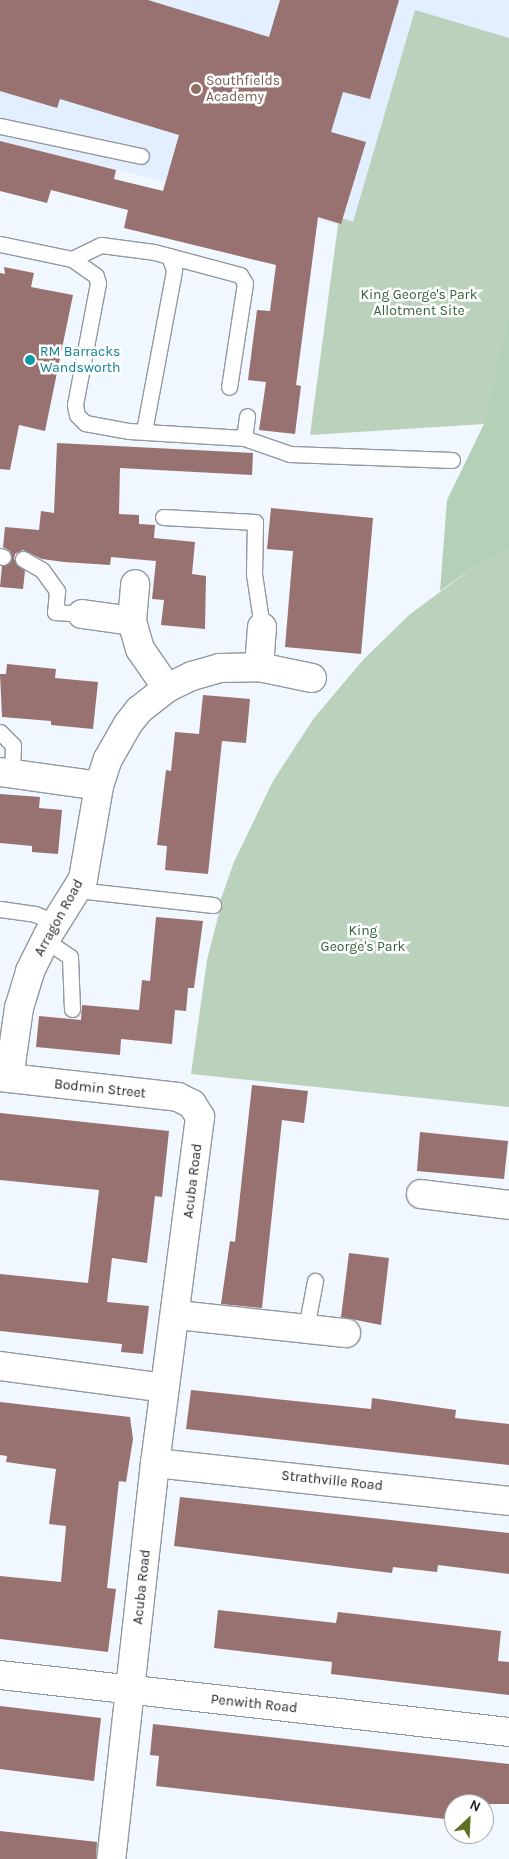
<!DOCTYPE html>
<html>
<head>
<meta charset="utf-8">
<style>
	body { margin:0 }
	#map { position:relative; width:509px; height:1859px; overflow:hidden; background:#f1f7fe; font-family:Karla,sans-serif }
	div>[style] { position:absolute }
	.built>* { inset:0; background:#e3effe }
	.green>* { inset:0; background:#bad1bc }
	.forest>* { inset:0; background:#b4d1b7 }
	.building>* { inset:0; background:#977270 }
	.roads { filter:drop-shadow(1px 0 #9298a0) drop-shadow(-1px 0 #9298a0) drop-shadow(0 1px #9298a0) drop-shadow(0 -1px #9298a0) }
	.lane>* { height:15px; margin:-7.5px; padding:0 7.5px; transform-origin:7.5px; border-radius:7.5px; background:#fff }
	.street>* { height:28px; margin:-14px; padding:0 14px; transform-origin:14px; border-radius:14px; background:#fff }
	.secondary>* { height:28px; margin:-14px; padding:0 14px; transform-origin:14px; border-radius:14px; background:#fff }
	.dots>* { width:14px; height:14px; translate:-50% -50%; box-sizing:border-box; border:2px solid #fff; border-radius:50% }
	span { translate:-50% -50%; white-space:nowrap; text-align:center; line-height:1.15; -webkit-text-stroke:5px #fff; paint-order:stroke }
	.education-label { font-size:14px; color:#785e54 }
	.left { translate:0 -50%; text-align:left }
	.park-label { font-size:14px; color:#36613d }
	.culture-label { font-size:14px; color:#0d838f }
	.street-label { font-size:14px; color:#212327 }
	.north { position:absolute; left:444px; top:1794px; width:50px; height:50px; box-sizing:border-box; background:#fff; border:1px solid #a6a7a9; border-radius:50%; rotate:25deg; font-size:14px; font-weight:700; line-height:20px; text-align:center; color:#212327 }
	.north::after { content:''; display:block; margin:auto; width:18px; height:22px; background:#5d7324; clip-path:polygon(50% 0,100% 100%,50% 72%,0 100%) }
</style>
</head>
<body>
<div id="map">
	<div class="built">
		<i style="clip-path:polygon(0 0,509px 0,509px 38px,415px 11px,353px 222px,340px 225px,0 141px)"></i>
	</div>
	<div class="green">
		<i style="clip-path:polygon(415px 10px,509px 38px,509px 1107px,191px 1074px,207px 960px,219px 913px,216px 913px,234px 862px,273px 781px,314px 718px,363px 660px,409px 615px,475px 566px,484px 424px,310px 435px,338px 225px,342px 218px,353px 222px)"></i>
	</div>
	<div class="forest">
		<i style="clip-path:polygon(509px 315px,509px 548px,475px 566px,440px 591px,447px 500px,484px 424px)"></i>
	</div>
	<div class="building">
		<i style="clip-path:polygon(0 0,148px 0,269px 37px,280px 0,399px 0,370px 99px,343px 92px,331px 132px,366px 142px,341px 224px,318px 217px,296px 385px,301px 386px,295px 434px,259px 430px,266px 382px,248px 380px,257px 310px,270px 311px,276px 265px,124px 228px,128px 210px,51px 190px,47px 203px,0 191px,0 141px,116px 170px,114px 179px,163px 191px,179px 135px,60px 99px,57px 108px,0 91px)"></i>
		<i style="clip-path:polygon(4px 267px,34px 273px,31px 287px,73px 295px,45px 431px,19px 425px,10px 470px,0 469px,0 273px,5px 274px)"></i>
		<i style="clip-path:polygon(57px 443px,253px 453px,252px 475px,120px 468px,119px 514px,139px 515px,139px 524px,155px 525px,154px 538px,195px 542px,192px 574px,206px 576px,205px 629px,161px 625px,164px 600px,152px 599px,156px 561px,111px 557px,110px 565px,64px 562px,42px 559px,23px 550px,15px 554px,14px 559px,25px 571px,23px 589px,0 587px,2px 566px,12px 559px,10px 551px,3px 547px,5px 527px,39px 530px,41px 511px,54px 513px)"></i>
		<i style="clip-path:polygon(271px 508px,373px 518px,361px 654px,285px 647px,293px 551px,267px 549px)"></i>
		<i style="clip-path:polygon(7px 664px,56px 669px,55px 678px,98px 682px,93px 729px,51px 725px,51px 721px,2px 717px,0 674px,6px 674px)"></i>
		<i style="clip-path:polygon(203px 695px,250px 699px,246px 743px,222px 741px,208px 874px,165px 870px,167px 846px,157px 845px,166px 770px,171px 771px,175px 732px,199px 734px)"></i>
		<i style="clip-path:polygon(0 794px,40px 797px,39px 808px,62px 810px,58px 854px,32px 852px,32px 846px,0 843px)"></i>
		<i style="clip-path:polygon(156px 917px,203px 921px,194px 988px,188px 988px,186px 1011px,175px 1010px,172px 1044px,121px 1039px,120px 1055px,36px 1047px,39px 1016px,81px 1020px,82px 1005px,139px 1010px,142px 980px,150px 981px)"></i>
		<i style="clip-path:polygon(252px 1085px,308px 1091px,304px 1123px,282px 1120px,262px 1308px,221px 1304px,230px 1241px,235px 1242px)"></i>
		<i style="clip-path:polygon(0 1113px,169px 1131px,162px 1197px,155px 1196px,147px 1263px,112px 1258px,107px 1302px,149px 1306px,143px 1354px,121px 1352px,122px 1344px,0 1331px,0 1274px,88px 1283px,99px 1190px,0 1180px)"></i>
		<i style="clip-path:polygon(420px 1132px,508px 1141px,504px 1179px,417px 1171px)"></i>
		<i style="clip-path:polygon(349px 1253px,389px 1258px,381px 1325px,341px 1317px)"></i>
		<i style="clip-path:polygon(191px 1390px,371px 1409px,372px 1398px,456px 1410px,455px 1418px,509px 1424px,509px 1465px,186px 1429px)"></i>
		<i style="clip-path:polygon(0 1402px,130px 1417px,133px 1439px,126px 1482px,119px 1481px,107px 1588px,116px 1589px,108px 1652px,0 1639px,0 1576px,61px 1582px,66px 1526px,49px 1524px,56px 1469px,6px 1462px,7px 1456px,0 1455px)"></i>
		<i style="clip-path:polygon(180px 1497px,509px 1533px,509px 1574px,438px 1565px,437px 1572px,393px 1567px,392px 1573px,174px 1546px)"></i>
		<i style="clip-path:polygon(218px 1610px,336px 1623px,338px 1612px,501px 1631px,498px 1661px,509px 1662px,509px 1695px,331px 1674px,332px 1662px,214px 1648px)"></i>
		<i style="clip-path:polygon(0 1706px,101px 1718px,94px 1781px,0 1769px)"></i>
		<i style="clip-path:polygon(153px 1724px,509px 1764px,509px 1804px,454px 1804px,454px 1820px,156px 1786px,159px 1756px,150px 1755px)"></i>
		<i style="clip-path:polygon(0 1831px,97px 1842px,96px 1859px,0 1859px)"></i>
	</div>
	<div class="roads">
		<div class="lane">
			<i style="left:0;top:126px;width:144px;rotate:12deg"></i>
			<i style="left:0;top:244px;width:74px;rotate:11.8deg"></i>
			<i style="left:72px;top:259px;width:29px;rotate:35deg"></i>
			<i style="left:96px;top:276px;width:7px;rotate:74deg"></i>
			<i style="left:98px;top:283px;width:124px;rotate:100.7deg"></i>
			<i style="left:75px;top:405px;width:10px;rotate:79deg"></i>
			<i style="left:77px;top:415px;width:11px;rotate:45deg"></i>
			<i style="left:85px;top:423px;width:45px;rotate:10.3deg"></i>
			<i style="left:129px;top:431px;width:115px;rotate:3.5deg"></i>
			<i style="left:244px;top:438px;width:22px;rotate:-82deg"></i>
			<i style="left:72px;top:259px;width:32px;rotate:-26deg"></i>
			<i style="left:101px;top:245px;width:53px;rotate:7.5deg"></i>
			<i style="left:154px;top:252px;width:89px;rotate:15deg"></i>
			<i style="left:240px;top:275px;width:9px;rotate:58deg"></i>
			<i style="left:245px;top:283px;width:105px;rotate:98.7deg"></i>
			<i style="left:144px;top:431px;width:164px;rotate:-79.4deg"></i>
			<i style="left:174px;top:270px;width:15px;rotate:-110deg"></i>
			<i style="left:244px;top:438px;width:49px;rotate:19.2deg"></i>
			<i style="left:290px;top:454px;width:162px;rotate:2.1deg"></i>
			<i style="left:163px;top:517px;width:92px;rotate:3.1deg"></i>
			<i style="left:255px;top:522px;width:52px;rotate:91.1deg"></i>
			<i style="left:254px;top:574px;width:54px;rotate:81.4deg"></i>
			<i style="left:0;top:556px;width:3px;rotate:18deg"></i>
			<i style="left:23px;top:559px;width:22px;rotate:30deg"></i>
			<i style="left:42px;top:570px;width:26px;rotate:54deg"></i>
			<i style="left:57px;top:591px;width:21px;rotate:95deg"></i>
			<i style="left:55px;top:612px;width:27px;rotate:4deg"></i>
			<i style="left:0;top:732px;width:18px;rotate:45deg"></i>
			<i style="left:13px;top:745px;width:28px;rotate:92deg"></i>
			<i style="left:77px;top:890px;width:137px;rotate:6.3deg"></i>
			<i style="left:0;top:909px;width:35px;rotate:8deg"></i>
			<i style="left:35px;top:914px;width:23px;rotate:23deg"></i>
			<i style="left:45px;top:940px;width:30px;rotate:34deg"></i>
			<i style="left:70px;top:957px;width:52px;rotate:87.8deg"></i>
			<i style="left:306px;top:1328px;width:48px;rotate:-79.2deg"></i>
		</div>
		<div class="street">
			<i style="left:82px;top:614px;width:50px;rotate:8deg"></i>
			<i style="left:259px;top:667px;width:40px;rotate:-85.7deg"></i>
			<i style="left:167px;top:688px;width:28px;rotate:-26deg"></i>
			<i style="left:192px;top:676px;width:29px;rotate:-16deg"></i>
			<i style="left:220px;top:668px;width:39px;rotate:-1deg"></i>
			<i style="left:259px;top:667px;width:54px;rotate:11.7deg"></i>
			<i style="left:0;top:772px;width:100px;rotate:8deg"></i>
			<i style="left:99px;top:786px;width:28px;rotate:-72deg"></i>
			<i style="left:108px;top:759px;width:40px;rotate:-60.3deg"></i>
			<i style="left:128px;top:724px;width:18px;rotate:-52deg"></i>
			<i style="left:139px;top:710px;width:36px;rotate:-38deg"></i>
			<i style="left:167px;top:688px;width:47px;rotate:-124.7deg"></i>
			<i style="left:140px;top:649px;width:29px;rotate:-106deg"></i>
			<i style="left:132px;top:621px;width:37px;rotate:-85deg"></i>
			<i style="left:0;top:1077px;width:179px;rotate:6.4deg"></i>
			<i style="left:178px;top:1097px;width:16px;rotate:27deg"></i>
			<i style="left:192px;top:1104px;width:15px;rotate:58deg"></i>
			<i style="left:200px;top:1117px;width:349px;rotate:97.4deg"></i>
			<i style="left:155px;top:1463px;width:398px;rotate:96.3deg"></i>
			<i style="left:9px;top:1078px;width:71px;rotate:-81.9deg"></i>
			<i style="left:19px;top:1008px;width:39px;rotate:-73deg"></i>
			<i style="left:30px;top:971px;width:40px;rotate:-63.4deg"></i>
			<i style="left:48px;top:935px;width:66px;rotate:-58deg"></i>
			<i style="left:83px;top:879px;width:94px;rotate:-80.2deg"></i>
			<i style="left:421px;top:1194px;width:89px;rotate:7.1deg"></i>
			<i style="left:177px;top:1315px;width:170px;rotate:6.1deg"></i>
			<i style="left:0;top:1366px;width:165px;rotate:7.6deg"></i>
			<i style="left:155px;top:1463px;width:356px;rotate:6.1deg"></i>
		</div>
		<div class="secondary">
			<i style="left:0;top:1675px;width:512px;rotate:6.39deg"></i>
		</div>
	</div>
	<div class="dots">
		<i style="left:196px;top:89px;background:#8d6e63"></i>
		<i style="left:30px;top:360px;background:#0f9aa8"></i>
	</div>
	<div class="education-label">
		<span class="left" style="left:206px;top:89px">Southfields<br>Academy</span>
	</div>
	<div class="park-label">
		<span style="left:419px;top:303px">King George's Park<br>Allotment Site</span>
		<span style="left:363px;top:939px">King<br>George's Park</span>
	</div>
	<div class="culture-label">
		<span class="left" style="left:40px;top:360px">RM Barracks<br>Wandsworth</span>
	</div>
	<div class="street-label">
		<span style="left:59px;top:918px;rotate:-61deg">Arragon Road</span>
		<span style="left:100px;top:1089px;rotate:6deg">Bodmin Street</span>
		<span style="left:193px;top:1181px;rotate:-83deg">Acuba Road</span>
		<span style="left:332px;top:1481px;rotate:6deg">Strathville Road</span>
		<span style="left:142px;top:1587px;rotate:-84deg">Acuba Road</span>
		<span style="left:254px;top:1704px;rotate:6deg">Penwith Road</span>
	</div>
	<div class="north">N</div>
</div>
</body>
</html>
